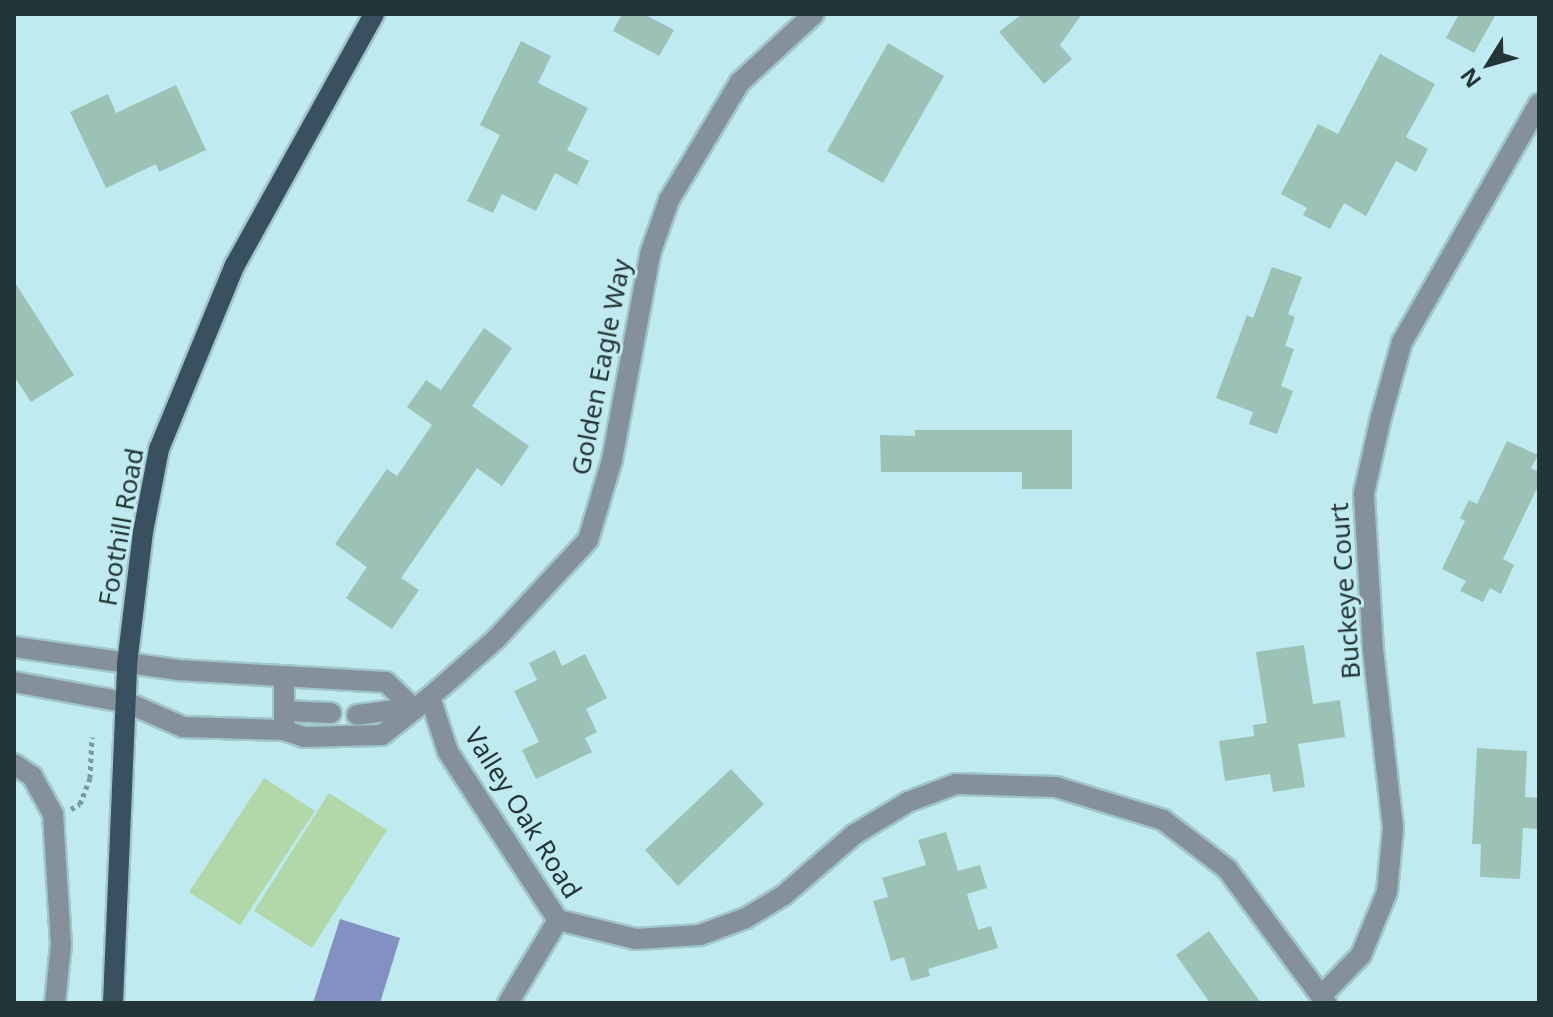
<!DOCTYPE html>
<html>
<head>
<meta charset="utf-8">
<style>
	body { margin:0 }
	#map { position:relative; width:1553px; height:1017px; overflow:hidden; background:#bfeaef; font-family:"Noto Sans",sans-serif }
	div>[style] { position:absolute }
	.green>* { inset:0; background:#b2d7a9 }
	.water>* { inset:0; background:#8391c2 }
	.building>* { inset:0; background:#9cc2b5 }
	.path>* { height:5px; margin-top:-2.5px; transform-origin:0; background:repeating-linear-gradient(90deg,#79989c 0 4px,transparent 0 8px) }
	.roads { filter:drop-shadow(2px 0 #a0c6ca) drop-shadow(-2px 0 #a0c6ca) drop-shadow(0 2px #a0c6ca) drop-shadow(0 -2px #a0c6ca) }
	.minor>* { height:20px; margin:-10px; padding:0 10px; transform-origin:10px; border-radius:10px; background:#84919a }
	.major>* { height:20px; margin:-10px; padding:0 10px; transform-origin:10px; border-radius:10px; background:#395060 }
	span { translate:-50% -50%; white-space:nowrap; text-align:center; line-height:1.15; -webkit-text-stroke:6px #bfeaef; paint-order:stroke }
	.street-label { font-size:26px; color:#243537 }
	.frame { position:absolute; inset:0; border:16px solid #243537; pointer-events:none }
	.north { position:absolute; left:1449px; top:24px; width:80px; height:80px; -webkit-text-stroke:6px #bfeaef; paint-order:stroke; rotate:233deg; font-size:22px; font-weight:700; line-height:32px; text-align:center; color:#243537 }
	.north::after { content:''; display:block; margin:auto; width:28px; height:36px; background:#243537; clip-path:polygon(50% 0,100% 100%,50% 72%,0 100%) }
</style>
</head>
<body>
<div id="map">
	<div class="green">
		<i style="clip-path:polygon(264px 778px,315px 811px,240px 925px,189px 892px)"></i>
		<i style="clip-path:polygon(329px 793px,387px 830px,312px 948px,254px 911px)"></i>
	</div>
	<div class="water">
		<i style="clip-path:polygon(340px 919px,400px 938px,380px 1003px,313px 1003px)"></i>
	</div>
	<div class="building">
		<i style="clip-path:polygon(622px 14px,644px 14px,674px 30px,659px 56px,613px 31px)"></i>
		<i style="clip-path:polygon(1022px 14px,1082px 14px,1060px 45px,1072px 59px,1044px 84px,999px 32px)"></i>
		<i style="clip-path:polygon(1459px 14px,1496px 14px,1474px 53px,1446px 38px)"></i>
		<i style="clip-path:polygon(521px 41px,551px 56px,538px 83px,588px 108px,567px 150px,589px 161px,577px 185px,555px 173px,536px 211px,502px 194px,493px 213px,467px 201px,500px 135px,480px 125px)"></i>
		<i style="clip-path:polygon(888px 43px,944px 76px,883px 183px,827px 151px)"></i>
		<i style="clip-path:polygon(1380px 54px,1435px 84px,1406px 137px,1428px 149px,1416px 172px,1396px 161px,1366px 216px,1344px 203px,1330px 229px,1303px 215px,1307px 208px,1281px 194px,1318px 124px,1338px 134px)"></i>
		<i style="clip-path:polygon(176px 85px,206px 150px,159px 172px,156px 164px,106px 188px,70px 112px,108px 94px,116px 113px)"></i>
		<i style="clip-path:polygon(1272px 267px,1302px 277px,1288px 314px,1295px 317px,1285px 346px,1294px 349px,1281px 386px,1293px 391px,1277px 434px,1249px 424px,1253px 412px,1216px 398px,1247px 315px,1253px 318px)"></i>
		<i style="clip-path:polygon(14px 281px,74px 375px,31px 402px,14px 376px)"></i>
		<i style="clip-path:polygon(484px 328px,512px 348px,472px 406px,529px 446px,502px 486px,477px 468px,401px 578px,419px 590px,392px 629px,346px 598px,367px 567px,335px 544px,387px 469px,397px 476px,432px 425px,407px 407px,426px 380px,441px 390px)"></i>
		<i style="clip-path:polygon(915px 430px,1072px 430px,1072px 489px,1022px 489px,1022px 472px,881px 472px,880px 435px,915px 436px)"></i>
		<i style="clip-path:polygon(1507px 441px,1538px 455px,1531px 468px,1539px 472px,1539px 484px,1503px 559px,1514px 565px,1501px 594px,1490px 588px,1483px 602px,1460px 591px,1466px 581px,1442px 569px,1465px 521px,1460px 518px,1469px 500px,1477px 504px)"></i>
		<i style="clip-path:polygon(1304px 645px,1313px 704px,1340px 700px,1345px 737px,1298px 744px,1305px 787px,1273px 792px,1270px 774px,1225px 781px,1219px 741px,1254px 736px,1253px 725px,1267px 723px,1256px 652px)"></i>
		<i style="clip-path:polygon(555px 650px,562px 666px,585px 654px,607px 698px,586px 709px,597px 732px,585px 738px,592px 752px,536px 779px,522px 750px,539px 742px,514px 691px,537px 680px,529px 663px)"></i>
		<i style="clip-path:polygon(1477px 748px,1527px 751px,1525px 797px,1539px 798px,1539px 829px,1523px 828px,1520px 879px,1480px 877px,1481px 844px,1472px 844px)"></i>
		<i style="clip-path:polygon(731px 769px,764px 804px,678px 886px,645px 850px)"></i>
		<i style="clip-path:polygon(946px 832px,958px 871px,980px 865px,987px 888px,967px 894px,978px 930px,991px 926px,998px 948px,928px 969px,930px 976px,911px 981px,904px 957px,891px 961px,873px 901px,888px 897px,882px 878px,926px 865px,918px 840px)"></i>
		<i style="clip-path:polygon(1209px 931px,1261px 1003px,1210px 1003px,1176px 955px)"></i>
	</div>
	<div class="path">
		<i style="left:71px;top:809px;width:10px;rotate:-29deg"></i>
		<i style="left:80px;top:804px;width:28px;rotate:-69deg"></i>
		<i style="left:90px;top:778px;width:41px;rotate:-87.2deg"></i>
	</div>
	<div class="roads">
		<div class="minor">
			<i style="left:14px;top:647px;width:165px;rotate:8deg"></i>
			<i style="left:177px;top:670px;width:209px;rotate:3.3deg"></i>
			<i style="left:386px;top:682px;width:36px;rotate:44deg"></i>
			<i style="left:284px;top:677px;width:53px;rotate:90deg"></i>
			<i style="left:14px;top:682px;width:116px;rotate:10.4deg"></i>
			<i style="left:128px;top:703px;width:60px;rotate:23.6deg"></i>
			<i style="left:183px;top:727px;width:101px;rotate:1.7deg"></i>
			<i style="left:284px;top:730px;width:21px;rotate:19deg"></i>
			<i style="left:304px;top:737px;width:78px;rotate:-1.5deg"></i>
			<i style="left:382px;top:735px;width:61px;rotate:-38.4deg"></i>
			<i style="left:430px;top:697px;width:88px;rotate:-41.3deg"></i>
			<i style="left:496px;top:639px;width:135px;rotate:-47.1deg"></i>
			<i style="left:588px;top:540px;width:84px;rotate:-73.3deg"></i>
			<i style="left:612px;top:460px;width:209px;rotate:-79.5deg"></i>
			<i style="left:650px;top:254px;width:57px;rotate:-70.6deg"></i>
			<i style="left:669px;top:200px;width:138px;rotate:-59deg"></i>
			<i style="left:740px;top:82px;width:100px;rotate:-42.6deg"></i>
			<i style="left:430px;top:697px;width:58px;rotate:71.9deg"></i>
			<i style="left:448px;top:752px;width:201px;rotate:56.8deg"></i>
			<i style="left:558px;top:920px;width:80px;rotate:13.7deg"></i>
			<i style="left:636px;top:939px;width:64px;rotate:-3.6deg"></i>
			<i style="left:700px;top:935px;width:49px;rotate:-20.3deg"></i>
			<i style="left:746px;top:918px;width:44px;rotate:-31.2deg"></i>
			<i style="left:784px;top:895px;width:94px;rotate:-40.7deg"></i>
			<i style="left:855px;top:834px;width:62px;rotate:-31.1deg"></i>
			<i style="left:908px;top:802px;width:51px;rotate:-20.6deg"></i>
			<i style="left:956px;top:784px;width:100px;rotate:1.7deg"></i>
			<i style="left:1056px;top:787px;width:112px;rotate:17.1deg"></i>
			<i style="left:1163px;top:820px;width:81px;rotate:37.4deg"></i>
			<i style="left:1227px;top:869px;width:167px;rotate:53.5deg"></i>
			<i style="left:284px;top:711px;width:47px;rotate:2.4deg"></i>
			<i style="left:357px;top:715px;width:52px;rotate:-7.7deg"></i>
			<i style="left:14px;top:764px;width:22px;rotate:34deg"></i>
			<i style="left:32px;top:776px;width:43px;rotate:61.1deg"></i>
			<i style="left:53px;top:814px;width:130px;rotate:86.5deg"></i>
			<i style="left:61px;top:944px;width:59px;rotate:95.8deg"></i>
			<i style="left:1321px;top:996px;width:57px;rotate:-45.7deg"></i>
			<i style="left:1361px;top:955px;width:68px;rotate:-67.6deg"></i>
			<i style="left:1387px;top:892px;width:64px;rotate:-84.6deg"></i>
			<i style="left:1393px;top:828px;width:178px;rotate:-96.4deg"></i>
			<i style="left:1373px;top:651px;width:158px;rotate:-93.3deg"></i>
			<i style="left:1364px;top:493px;width:78px;rotate:-77.4deg"></i>
			<i style="left:1381px;top:417px;width:78px;rotate:-74.4deg"></i>
			<i style="left:1402px;top:342px;width:275px;rotate:-60.1deg"></i>
			<i style="left:508px;top:1003px;width:97px;rotate:-58.9deg"></i>
		</div>
		<div class="major">
			<i style="left:113px;top:1003px;width:339px;rotate:-87.6deg"></i>
			<i style="left:127px;top:664px;width:133px;rotate:-83.1deg"></i>
			<i style="left:143px;top:532px;width:85px;rotate:-79.1deg"></i>
			<i style="left:159px;top:449px;width:199px;rotate:-67.6deg"></i>
			<i style="left:235px;top:265px;width:287px;rotate:-61deg"></i>
		</div>
	</div>
	<div class="street-label">
		<span style="left:601px;top:367px;rotate:-79deg">Golden Eagle Way</span>
		<span style="left:121px;top:527px;rotate:-80deg">Foothill Road</span>
		<span style="left:1345px;top:591px;rotate:-94deg">Buckeye Court</span>
		<span style="left:523px;top:813px;rotate:58deg">Valley Oak Road</span>
	</div>
	<div class="frame"></div>
	<div class="north">N</div>
</div>
</body>
</html>
